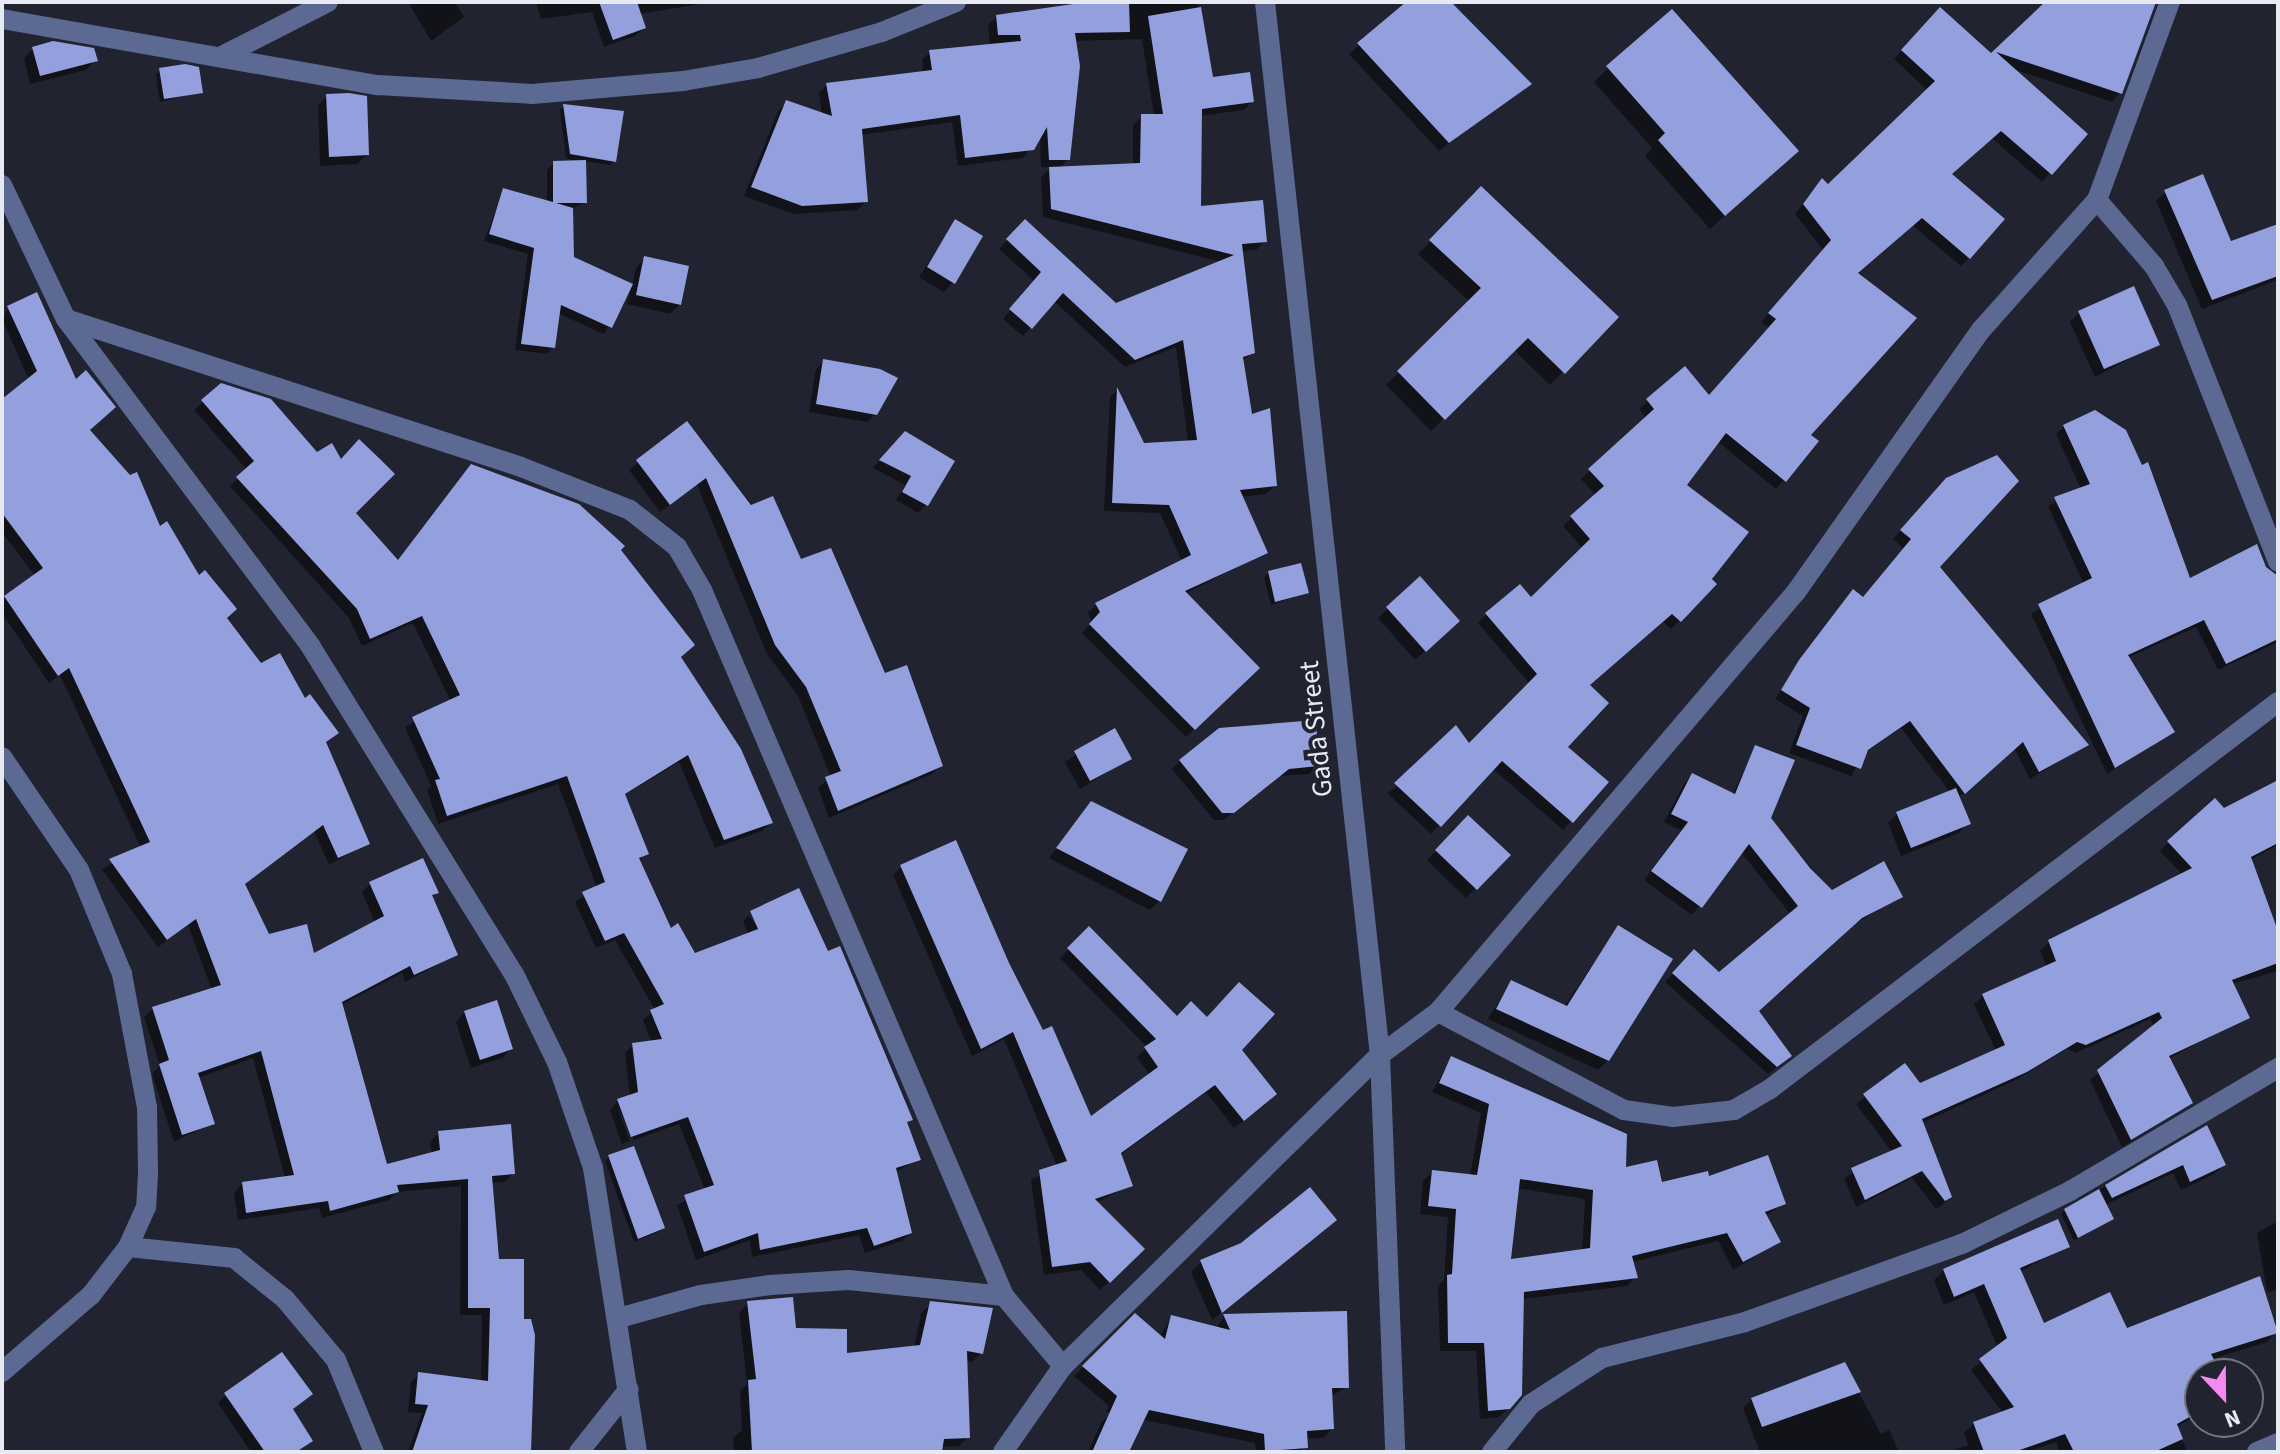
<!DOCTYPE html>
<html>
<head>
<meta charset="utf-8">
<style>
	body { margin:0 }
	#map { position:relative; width:2280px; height:1454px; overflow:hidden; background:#212430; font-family:"Source Sans 3",sans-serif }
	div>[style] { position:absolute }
	.shadow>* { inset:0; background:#0007 }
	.building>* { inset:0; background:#93a0dd }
	.minor>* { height:20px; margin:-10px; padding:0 10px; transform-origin:10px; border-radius:10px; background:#5c6993 }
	span { translate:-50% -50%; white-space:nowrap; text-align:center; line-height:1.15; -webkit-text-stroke:8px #212430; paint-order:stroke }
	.street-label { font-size:28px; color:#e8eaf2 }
	.frame { position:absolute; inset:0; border:4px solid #e8eaf2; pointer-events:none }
	.north { position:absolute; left:2184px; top:1358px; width:80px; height:80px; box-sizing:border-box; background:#212430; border:2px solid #71737e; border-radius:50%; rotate:158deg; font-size:22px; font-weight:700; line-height:32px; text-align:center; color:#e8eaf2 }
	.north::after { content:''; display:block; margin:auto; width:28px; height:36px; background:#f489f0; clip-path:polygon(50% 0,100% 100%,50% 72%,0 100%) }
</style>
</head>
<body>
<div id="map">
	<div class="shadow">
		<i style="clip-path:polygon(408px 2px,455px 2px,464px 17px,431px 41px)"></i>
		<i style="clip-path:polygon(536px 2px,713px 2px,639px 14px,644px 28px,635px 36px,604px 47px,592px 12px,541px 19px)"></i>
		<i style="clip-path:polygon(evenodd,1069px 2px,1198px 2px,1212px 80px,1252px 101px,1244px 110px,1200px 116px,1199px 208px,1265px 241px,1256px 250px,1240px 251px,1253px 352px,1242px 361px,1250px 417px,1275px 486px,1266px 494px,1241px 497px,1266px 552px,1185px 594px,1257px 668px,1186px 737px,1082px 633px,1092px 622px,1088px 613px,1096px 605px,1182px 561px,1160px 513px,1104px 511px,1110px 397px,1117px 390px,1143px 445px,1188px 442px,1176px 347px,1125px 367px,1054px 301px,1023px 336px,1003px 319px,1035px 282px,999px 249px,1025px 221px,1116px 305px,1222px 262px,1043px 217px,1041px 177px,1051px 167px,1041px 167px,1040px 136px,1023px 158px,958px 166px,952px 122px,861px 135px,866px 201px,858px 210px,793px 214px,744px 196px,778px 111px,786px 103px,822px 115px,819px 93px,827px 85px,923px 73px,922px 60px,930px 52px,990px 46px,988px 25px,997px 16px,1069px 7px,1069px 2px,1142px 39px,1154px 116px,1142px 116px,1133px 125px,1133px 165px,1059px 169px,1068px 159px,1074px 41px,1142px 39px)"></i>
		<i style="clip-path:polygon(1410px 2px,1448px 2px,1529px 84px,1439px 151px,1349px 54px)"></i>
		<i style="clip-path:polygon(2047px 2px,2153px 2px,2120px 93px,2112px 102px,2010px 68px,2050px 173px,2042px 182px,1992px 138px,1950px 174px,1969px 258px,1961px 266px,1912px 225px,1856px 273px,1808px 435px,1784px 480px,1776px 489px,1717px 441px,1684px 485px,1715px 584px,1671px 629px,1663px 622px,1587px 686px,1565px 747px,1606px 783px,1563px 830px,1492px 768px,1431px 834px,1387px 793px,1469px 745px,1530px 684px,1478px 623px,1487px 614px,1530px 600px,1583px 549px,1563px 526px,1596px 495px,1581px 479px,1646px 418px,1639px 409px,1684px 369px,1709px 398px,1770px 328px,1761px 322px,1823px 250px,1795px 214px,1814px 189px,1828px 187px,1928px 91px,1894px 59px,1931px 18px,1991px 56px)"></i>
		<i style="clip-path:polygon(33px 49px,95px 60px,86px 70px,30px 84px,24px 58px)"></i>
		<i style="clip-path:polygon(1608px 68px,1782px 166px,1710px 229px,1645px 156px,1652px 148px,1594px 82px)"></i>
		<i style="clip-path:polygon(160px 70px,201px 92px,160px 102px,156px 75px)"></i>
		<i style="clip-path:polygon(327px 96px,367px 155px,357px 164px,320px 166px,318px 106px)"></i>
		<i style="clip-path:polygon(564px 106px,614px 161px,610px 165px,584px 161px,585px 202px,571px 209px,572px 259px,632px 285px,636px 268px,645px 258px,680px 304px,670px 314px,627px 304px,631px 287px,604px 334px,557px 313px,553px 347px,546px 354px,515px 350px,528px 254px,484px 241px,504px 190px,547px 203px,547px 170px,554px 163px,578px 162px,566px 158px,560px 110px)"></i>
		<i style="clip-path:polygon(1481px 189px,1616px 317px,1550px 385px,1514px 350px,1431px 431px,1386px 385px,1470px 302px,1418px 254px)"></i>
		<i style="clip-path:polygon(2166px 192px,2230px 244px,2278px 226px,2278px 280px,2202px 309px,2156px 201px)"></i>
		<i style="clip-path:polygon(956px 222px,953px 282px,944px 292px,919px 277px)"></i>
		<i style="clip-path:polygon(9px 307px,88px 431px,261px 666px,336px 733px,324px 743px,367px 844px,329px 865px,314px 831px,244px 885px,267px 937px,313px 956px,375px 923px,362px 892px,370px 884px,436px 892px,431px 897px,456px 955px,405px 982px,402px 973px,341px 1005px,385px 1166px,432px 1154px,430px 1142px,439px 1133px,513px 1173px,505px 1182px,490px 1183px,497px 1261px,522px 1261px,475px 1452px,408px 1452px,422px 1413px,408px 1412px,411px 1382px,419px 1374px,481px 1382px,482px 1315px,460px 1315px,461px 1186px,397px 1192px,389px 1200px,322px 1218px,319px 1208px,238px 1220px,234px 1193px,242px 1184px,285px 1178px,253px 1058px,198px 1078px,213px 1123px,174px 1142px,152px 1074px,160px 1066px,144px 1017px,153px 1009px,212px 990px,188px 925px,158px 947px,102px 869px,141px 848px,60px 675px,49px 683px,2px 613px,2px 601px,35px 576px,2px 532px,2px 401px,29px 380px,2px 319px)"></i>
		<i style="clip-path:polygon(2079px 313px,2158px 344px,2095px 377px,2070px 322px)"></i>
		<i style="clip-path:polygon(824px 361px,875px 414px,867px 422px,809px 412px,816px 369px)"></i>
		<i style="clip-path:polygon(203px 402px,353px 513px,397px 561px,618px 550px,771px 823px,762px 831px,715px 848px,679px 762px,623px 796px,646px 853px,639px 861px,670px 930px,694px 956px,749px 935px,743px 921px,749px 915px,764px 937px,750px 913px,798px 891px,910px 1120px,906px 1124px,918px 1159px,895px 1173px,910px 1233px,902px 1241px,865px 1253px,859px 1235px,752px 1257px,750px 1240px,696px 1260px,677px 1205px,705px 1190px,679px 1124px,634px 1140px,616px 1103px,630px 1097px,625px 1053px,633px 1045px,652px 1043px,643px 1020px,655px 1010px,615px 940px,596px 948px,575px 902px,597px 888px,558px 784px,438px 824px,427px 790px,431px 786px,405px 727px,451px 702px,413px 623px,362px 646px,349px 618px,230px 486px,247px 470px,194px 410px)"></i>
		<i style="clip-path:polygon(686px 424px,800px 562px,884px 675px,941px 766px,932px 774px,829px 818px,818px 788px,831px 777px,798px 696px,767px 654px,697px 485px,660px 512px,629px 470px)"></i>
		<i style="clip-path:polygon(2064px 426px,2189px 581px,2278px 592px,2278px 642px,2218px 670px,2196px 627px,2127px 658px,2173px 731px,2107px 774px,2031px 614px,2084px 584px,2048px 506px,2081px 489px,2056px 434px)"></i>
		<i style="clip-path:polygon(897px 441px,926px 505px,918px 513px,896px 500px,905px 485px,873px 468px)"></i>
		<i style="clip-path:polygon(1938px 489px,1937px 567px,2086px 745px,2030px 779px,2014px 748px,1958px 798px,1968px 823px,1959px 833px,1901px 856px,1888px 823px,1897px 814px,1950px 792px,1901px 728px,1865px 753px,1851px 776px,1789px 753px,1803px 716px,1775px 699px,1845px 600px,1862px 599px,1904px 549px,1893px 539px)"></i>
		<i style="clip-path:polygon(1269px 573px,1306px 593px,1271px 605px,1264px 577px)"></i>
		<i style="clip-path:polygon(1420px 579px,1448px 630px,1415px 660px,1378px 618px)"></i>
		<i style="clip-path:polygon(1114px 731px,1129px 759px,1080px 789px,1065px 762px)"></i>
		<i style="clip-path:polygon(1756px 747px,1769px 818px,1832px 892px,1900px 896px,1852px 926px,1756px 1012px,1781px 1064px,1768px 1074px,1665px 982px,1686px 960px,1719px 974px,1791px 915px,1741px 852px,1692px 915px,1644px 880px,1681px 830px,1664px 822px,1684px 784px,1692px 775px,1732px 795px)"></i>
		<i style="clip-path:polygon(1180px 761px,1317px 766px,1309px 774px,1279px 776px,1224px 820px,1214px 820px,1172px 769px)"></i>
		<i style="clip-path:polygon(2278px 782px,2278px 845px,2250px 860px,2278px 936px,2278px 971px,2232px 984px,2247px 1017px,2168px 1059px,2190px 1103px,2122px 1147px,2090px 1080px,2154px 1027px,2150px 1019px,2076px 1053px,2067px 1049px,2016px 1080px,1921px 1123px,1950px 1197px,1941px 1206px,1936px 1209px,1912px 1178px,1856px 1207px,1844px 1178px,1892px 1152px,1856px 1104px,1904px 1066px,1920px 1086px,1996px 1051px,1974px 1004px,1983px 996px,2047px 967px,2040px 951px,2049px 942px,2183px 875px,2160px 851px,2169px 842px)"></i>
		<i style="clip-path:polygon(1092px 803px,1160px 900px,1150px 910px,1049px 858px)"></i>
		<i style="clip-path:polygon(1468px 818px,1508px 855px,1466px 898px,1427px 860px)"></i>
		<i style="clip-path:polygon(901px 867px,1008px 964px,1090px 1119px,1150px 1075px,1137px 1057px,1147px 1047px,1060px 958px,1089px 929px,1177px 1018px,1239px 1050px,1266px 1103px,1234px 1128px,1206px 1092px,1120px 1155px,1130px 1185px,1096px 1203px,1142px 1249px,1100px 1290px,1081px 1270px,1044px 1275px,1031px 1180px,1057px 1166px,1004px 1039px,972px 1056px,893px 875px)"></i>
		<i style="clip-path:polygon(1618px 927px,1608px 1060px,1598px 1070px,1488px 1019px,1511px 983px,1564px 1007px)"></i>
		<i style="clip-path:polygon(465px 1012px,511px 1049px,502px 1058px,471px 1068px,456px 1022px)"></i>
		<i style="clip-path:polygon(evenodd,1451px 1058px,1623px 1170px,1660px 1185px,1708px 1179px,1784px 1204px,1765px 1216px,1778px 1242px,1733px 1270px,1718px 1241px,1632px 1262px,1636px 1277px,1627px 1286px,1522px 1299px,1509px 1408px,1499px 1417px,1480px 1419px,1476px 1351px,1440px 1351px,1438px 1286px,1444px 1280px,1448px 1217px,1420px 1214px,1423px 1181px,1432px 1172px,1470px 1176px,1481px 1113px,1432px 1092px,1451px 1058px,1517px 1188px,1585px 1199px,1582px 1251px,1508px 1261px,1517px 1188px)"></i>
		<i style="clip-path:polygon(616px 1103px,630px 1141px,622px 1144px,610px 1110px)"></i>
		<i style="clip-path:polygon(2206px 1128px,2224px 1165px,2214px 1174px,2181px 1190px,2173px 1173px,2105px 1205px,2112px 1219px,2074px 1241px,2061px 1214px,2065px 1210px)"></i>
		<i style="clip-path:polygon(609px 1157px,663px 1228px,659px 1232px,634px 1242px,605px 1161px)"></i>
		<i style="clip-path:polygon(2278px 1221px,2278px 1290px,2267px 1292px,2257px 1233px)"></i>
		<i style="clip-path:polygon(1325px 1229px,1212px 1320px,1191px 1272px,1201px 1262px,1242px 1244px)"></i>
		<i style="clip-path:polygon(2067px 1246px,2020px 1272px,2043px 1325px,2276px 1332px,2267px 1342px,2212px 1359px,2220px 1374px,2200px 1374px,2200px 1414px,2176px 1427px,2188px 1452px,2060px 1452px,2056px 1442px,2027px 1452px,1949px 1452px,1968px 1445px,1964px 1433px,1974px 1424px,2003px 1413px,1971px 1370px,1998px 1348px,1974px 1292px,1944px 1305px,1934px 1280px,1944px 1270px)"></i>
		<i style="clip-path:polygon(748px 1303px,845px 1355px,914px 1348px,921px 1313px,931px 1304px,981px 1353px,972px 1362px,965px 1361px,968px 1437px,959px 1446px,941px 1447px,940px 1452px,734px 1452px,733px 1438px,742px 1430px,740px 1391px,747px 1384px,739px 1313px)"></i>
		<i style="clip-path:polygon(1345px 1313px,1347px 1387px,1330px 1397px,1332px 1429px,1323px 1438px,1306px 1439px,1301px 1452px,1256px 1452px,1255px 1443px,1106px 1412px,1109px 1406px,1074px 1376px,1135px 1316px,1159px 1337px,1171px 1318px,1216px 1329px,1224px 1316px)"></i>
		<i style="clip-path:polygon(1844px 1365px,1881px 1434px,1889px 1430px,1899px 1452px,1760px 1452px,1743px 1408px,1752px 1399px)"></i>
		<i style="clip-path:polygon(226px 1395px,291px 1410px,311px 1440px,297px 1452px,251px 1452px,218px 1403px)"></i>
		<i style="clip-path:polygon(1110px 1414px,1127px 1452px,1088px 1452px,1101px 1423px)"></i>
	</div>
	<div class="building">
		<i style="clip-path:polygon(599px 2px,637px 2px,646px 28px,613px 40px)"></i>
		<i style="clip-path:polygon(1087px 2px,1129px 2px,1130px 32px,1075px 33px,1080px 66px,1070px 160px,1049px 160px,1047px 127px,1034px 150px,965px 158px,960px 115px,862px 129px,868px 202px,802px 206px,751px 187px,786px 100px,832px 116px,826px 83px,932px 70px,929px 50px,1021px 41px,1020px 35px,998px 35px,996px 15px)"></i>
		<i style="clip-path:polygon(1406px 2px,1451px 2px,1532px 84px,1449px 143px,1357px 43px)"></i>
		<i style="clip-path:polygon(2045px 2px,2156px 2px,2122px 94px,1996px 52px,2088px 134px,2052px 175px,2001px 131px,1952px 174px,2005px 219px,1970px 259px,1922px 218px,1858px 273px,1917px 318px,1811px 435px,1819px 441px,1786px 482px,1726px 433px,1687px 485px,1749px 532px,1712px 579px,1717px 584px,1681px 622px,1672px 614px,1590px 685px,1609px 703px,1568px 747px,1609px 782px,1573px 823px,1502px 761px,1441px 827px,1394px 783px,1456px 725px,1469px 743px,1537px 674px,1485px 613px,1520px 584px,1531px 597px,1590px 539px,1570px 516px,1604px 486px,1588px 469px,1654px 409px,1646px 399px,1685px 366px,1709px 395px,1776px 319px,1768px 313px,1831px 240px,1803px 204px,1822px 178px,1828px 184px,1935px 81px,1901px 50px,1940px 7px,1991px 53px)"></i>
		<i style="clip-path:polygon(1201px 7px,1213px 77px,1250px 72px,1254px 102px,1202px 109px,1201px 206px,1263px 200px,1267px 242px,1242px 244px,1255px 353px,1243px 357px,1252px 414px,1270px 408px,1277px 486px,1240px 490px,1268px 553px,1185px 591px,1260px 668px,1195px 730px,1089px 624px,1100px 612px,1095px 603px,1191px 555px,1169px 505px,1112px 503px,1117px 387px,1144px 443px,1197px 440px,1183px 340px,1135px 360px,1063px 293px,1032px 329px,1009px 309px,1041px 272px,1006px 239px,1025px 219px,1116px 303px,1234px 255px,1051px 209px,1049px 167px,1140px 163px,1141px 114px,1163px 114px,1148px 16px)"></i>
		<i style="clip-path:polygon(1672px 9px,1799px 151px,1725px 216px,1658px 140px,1665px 133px,1606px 66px)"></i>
		<i style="clip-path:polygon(53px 41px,94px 48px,98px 61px,40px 76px,32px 47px)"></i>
		<i style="clip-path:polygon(185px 64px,199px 67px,203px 93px,164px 99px,159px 68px)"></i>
		<i style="clip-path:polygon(349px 93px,367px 96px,369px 155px,329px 157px,326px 94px)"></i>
		<i style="clip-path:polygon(563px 104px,624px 111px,616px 162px,570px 154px)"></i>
		<i style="clip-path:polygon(586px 160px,587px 203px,556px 203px,573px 208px,574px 257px,633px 284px,612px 328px,561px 305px,555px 348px,521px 344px,534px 248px,489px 234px,503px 188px,553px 202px,553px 161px)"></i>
		<i style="clip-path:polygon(2203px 174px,2231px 241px,2278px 224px,2278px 276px,2212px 300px,2164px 190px)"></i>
		<i style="clip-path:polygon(1481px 186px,1619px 317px,1565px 374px,1528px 338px,1445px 420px,1397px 371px,1481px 288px,1429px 240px)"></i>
		<i style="clip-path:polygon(955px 219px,983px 236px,955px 284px,927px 267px)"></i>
		<i style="clip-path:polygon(644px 256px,689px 266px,681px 305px,636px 295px)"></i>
		<i style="clip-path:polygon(2134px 286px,2160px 345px,2104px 369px,2078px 311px)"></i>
		<i style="clip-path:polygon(37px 292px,76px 379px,86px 370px,116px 407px,90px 430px,130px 475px,137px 472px,160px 526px,167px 521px,199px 575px,205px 570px,237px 609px,227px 618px,261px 663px,280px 653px,305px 698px,310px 694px,339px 733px,326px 742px,370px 844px,338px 858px,323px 825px,245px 884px,269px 934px,307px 924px,314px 953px,384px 916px,369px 882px,423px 858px,439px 893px,432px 895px,458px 955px,414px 975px,410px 966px,342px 1002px,387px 1164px,440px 1150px,438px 1131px,511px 1124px,515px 1174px,492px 1176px,499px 1259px,524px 1259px,524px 1319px,531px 1319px,535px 1335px,531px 1452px,412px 1452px,428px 1405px,415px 1404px,418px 1372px,488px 1381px,490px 1308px,468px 1308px,468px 1179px,397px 1185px,399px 1192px,330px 1211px,328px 1201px,246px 1213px,242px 1182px,294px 1175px,261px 1051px,198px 1073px,215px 1124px,182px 1135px,159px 1064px,169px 1060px,152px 1007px,221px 985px,196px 919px,167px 940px,109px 859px,150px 842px,69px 668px,58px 676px,4px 596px,43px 568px,2px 513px,2px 399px,37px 371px,7px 306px)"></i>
		<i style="clip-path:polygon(823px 359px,880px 369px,898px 378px,877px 415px,816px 404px)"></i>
		<i style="clip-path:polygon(221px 383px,271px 399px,317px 452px,332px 443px,341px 459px,359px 439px,382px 461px,395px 474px,356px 513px,398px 560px,471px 464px,579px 504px,625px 546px,621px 550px,695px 645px,681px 657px,741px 749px,773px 823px,724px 840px,688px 755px,625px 794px,649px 854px,639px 858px,671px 928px,678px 923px,695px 953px,758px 929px,750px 911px,799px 888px,828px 951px,840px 946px,913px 1120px,907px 1122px,921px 1160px,896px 1168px,912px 1233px,874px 1246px,867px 1228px,760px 1250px,758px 1233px,704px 1252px,684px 1195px,714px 1185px,688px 1117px,631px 1137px,617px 1099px,638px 1092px,632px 1043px,662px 1039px,650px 1010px,664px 1004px,624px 933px,605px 941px,582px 892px,605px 882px,567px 776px,447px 816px,435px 780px,440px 779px,412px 717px,460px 695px,422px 616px,370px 639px,357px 609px,236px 477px,254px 461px,201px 400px)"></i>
		<i style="clip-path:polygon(2095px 410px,2126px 430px,2142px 465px,2148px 462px,2190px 578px,2257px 544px,2266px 567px,2278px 576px,2278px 639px,2226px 664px,2204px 620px,2128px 655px,2175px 732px,2115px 768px,2038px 604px,2092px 578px,2054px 497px,2090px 484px,2063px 425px)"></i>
		<i style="clip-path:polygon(687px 421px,751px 505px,773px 496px,801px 559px,831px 548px,885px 673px,907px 665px,943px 766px,838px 811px,825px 777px,841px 771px,806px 687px,775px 645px,706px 478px,670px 505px,636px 460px)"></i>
		<i style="clip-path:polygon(905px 431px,955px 461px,928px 506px,902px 492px,911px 476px,879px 460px)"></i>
		<i style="clip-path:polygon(1997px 455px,2019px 481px,1940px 567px,2089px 745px,2039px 772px,2023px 742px,1965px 794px,1910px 721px,1868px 750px,1861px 769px,1796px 745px,1810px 708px,1781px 690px,1799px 660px,1853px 589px,1863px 597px,1911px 539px,1900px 530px,1946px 478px)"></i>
		<i style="clip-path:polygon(1301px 563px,1309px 593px,1275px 602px,1268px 571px)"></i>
		<i style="clip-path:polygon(1420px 576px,1460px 621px,1426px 652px,1386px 607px)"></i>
		<i style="clip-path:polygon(1316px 720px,1319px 766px,1289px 769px,1234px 813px,1222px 813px,1179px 760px,1219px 728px)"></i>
		<i style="clip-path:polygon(1115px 728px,1132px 759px,1090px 781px,1074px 751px)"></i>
		<i style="clip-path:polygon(1755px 745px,1795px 760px,1771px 818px,1810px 868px,1832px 890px,1884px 861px,1903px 897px,1862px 918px,1759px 1011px,1792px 1056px,1777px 1067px,1672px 973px,1694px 949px,1719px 972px,1798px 906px,1749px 844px,1702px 908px,1651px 871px,1688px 822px,1671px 814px,1692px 773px,1735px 794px)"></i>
		<i style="clip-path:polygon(2278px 780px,2278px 843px,2251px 857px,2278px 931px,2278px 963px,2232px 980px,2250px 1018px,2169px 1056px,2193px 1103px,2131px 1140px,2097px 1070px,2162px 1018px,2159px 1012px,2086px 1045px,2077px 1042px,2027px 1072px,1922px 1119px,1952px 1197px,1945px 1201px,1922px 1171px,1865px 1200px,1851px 1168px,1902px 1146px,1863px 1094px,1905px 1063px,1920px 1083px,2005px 1045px,1982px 994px,2056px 961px,2048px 940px,2192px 868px,2167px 841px,2215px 798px,2224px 808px)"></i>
		<i style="clip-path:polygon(1956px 788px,1971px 824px,1911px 848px,1896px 812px)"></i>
		<i style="clip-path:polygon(1091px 801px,1188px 849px,1161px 902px,1056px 848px)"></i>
		<i style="clip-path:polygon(1468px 815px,1511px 855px,1477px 890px,1435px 850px)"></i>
		<i style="clip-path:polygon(956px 840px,1009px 963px,1043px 1030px,1052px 1026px,1091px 1116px,1158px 1067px,1144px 1047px,1156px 1039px,1067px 948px,1089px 926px,1177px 1016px,1191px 1001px,1207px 1017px,1239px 982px,1275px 1014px,1242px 1050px,1277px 1094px,1244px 1121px,1215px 1085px,1121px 1153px,1133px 1186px,1095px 1199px,1145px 1249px,1110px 1283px,1090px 1262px,1052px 1267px,1039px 1170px,1067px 1161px,1013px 1032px,981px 1049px,900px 865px)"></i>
		<i style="clip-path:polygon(1618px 925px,1673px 959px,1609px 1061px,1496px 1009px,1511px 980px,1567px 1006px)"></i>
		<i style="clip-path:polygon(497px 1000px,513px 1049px,480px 1060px,464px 1011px)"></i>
		<i style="clip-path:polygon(evenodd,1451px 1056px,1627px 1134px,1626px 1167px,1657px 1160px,1662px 1182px,1708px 1171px,1709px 1176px,1768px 1155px,1786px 1204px,1765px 1212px,1781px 1242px,1743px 1262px,1727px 1233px,1632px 1256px,1638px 1278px,1524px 1292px,1522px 1395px,1510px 1409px,1488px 1411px,1484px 1343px,1448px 1343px,1447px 1275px,1452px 1274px,1456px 1209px,1428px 1206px,1432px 1170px,1477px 1175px,1489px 1104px,1439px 1083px,1451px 1056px,1520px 1179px,1593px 1190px,1590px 1248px,1511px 1259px,1520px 1179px)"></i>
		<i style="clip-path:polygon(2207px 1125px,2226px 1165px,2190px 1182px,2183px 1165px,2112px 1198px,2105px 1185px)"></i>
		<i style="clip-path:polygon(634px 1146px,665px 1228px,638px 1239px,608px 1155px)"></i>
		<i style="clip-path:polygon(1310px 1187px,1337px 1220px,1222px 1313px,1200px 1260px,1241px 1243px)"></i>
		<i style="clip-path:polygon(2099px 1189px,2114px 1219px,2078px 1238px,2064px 1209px)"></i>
		<i style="clip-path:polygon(2058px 1219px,2070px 1247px,2020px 1268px,2044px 1323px,2110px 1292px,2127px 1328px,2260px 1276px,2278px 1333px,2211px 1354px,2222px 1374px,2200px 1374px,2200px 1411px,2177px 1424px,2183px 1439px,2154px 1452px,2074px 1452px,2065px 1434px,2014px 1452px,1984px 1452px,1973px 1422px,2014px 1407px,1979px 1359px,2007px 1338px,1984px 1284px,1954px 1297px,1943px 1269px)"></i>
		<i style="clip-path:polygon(793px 1297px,796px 1328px,847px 1329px,847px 1353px,920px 1345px,930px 1301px,993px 1308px,983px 1354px,967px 1351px,970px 1438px,944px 1439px,942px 1452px,752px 1452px,748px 1380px,756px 1379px,747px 1301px)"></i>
		<i style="clip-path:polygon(1347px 1311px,1349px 1388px,1332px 1388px,1334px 1429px,1307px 1431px,1308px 1448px,1265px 1451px,1264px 1434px,1149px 1410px,1129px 1452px,1092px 1452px,1117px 1396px,1082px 1366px,1135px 1313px,1165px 1339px,1171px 1315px,1230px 1330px,1223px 1314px)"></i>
		<i style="clip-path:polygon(282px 1352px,313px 1394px,293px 1409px,313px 1441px,296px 1452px,265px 1452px,224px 1393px)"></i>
		<i style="clip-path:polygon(1845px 1362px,1861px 1392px,1762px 1427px,1751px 1398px)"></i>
	</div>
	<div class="minor">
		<i style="left:1265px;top:2px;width:1059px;rotate:83.77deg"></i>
		<i style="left:1380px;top:1055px;width:397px;rotate:87.8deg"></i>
		<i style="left:2px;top:19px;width:382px;rotate:10deg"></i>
		<i style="left:378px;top:85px;width:154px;rotate:3.3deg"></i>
		<i style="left:532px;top:94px;width:152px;rotate:-4.9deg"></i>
		<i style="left:683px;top:81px;width:76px;rotate:-9.8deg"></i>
		<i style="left:758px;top:68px;width:129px;rotate:-16.2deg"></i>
		<i style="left:882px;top:32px;width:80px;rotate:-22.1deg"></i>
		<i style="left:220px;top:57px;width:121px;rotate:-27deg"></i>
		<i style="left:2px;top:185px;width:148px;rotate:64.5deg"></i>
		<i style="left:66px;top:319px;width:409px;rotate:53.2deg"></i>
		<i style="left:311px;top:647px;width:385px;rotate:58.2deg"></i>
		<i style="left:514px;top:974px;width:98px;rotate:64deg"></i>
		<i style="left:557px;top:1062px;width:112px;rotate:71.2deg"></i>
		<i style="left:593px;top:1168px;width:287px;rotate:81.2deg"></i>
		<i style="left:2097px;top:200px;width:87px;rotate:49.2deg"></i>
		<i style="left:2154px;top:266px;width:45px;rotate:59.5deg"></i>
		<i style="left:2177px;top:305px;width:276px;rotate:68.5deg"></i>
		<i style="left:66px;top:319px;width:478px;rotate:18deg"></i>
		<i style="left:521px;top:467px;width:117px;rotate:21.5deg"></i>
		<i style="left:630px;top:510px;width:60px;rotate:38.2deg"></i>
		<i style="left:677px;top:547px;width:50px;rotate:59.8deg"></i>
		<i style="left:702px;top:590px;width:768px;rotate:66.84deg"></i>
		<i style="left:1004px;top:1296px;width:92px;rotate:49.9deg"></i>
		<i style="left:2px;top:757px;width:137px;rotate:55.7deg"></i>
		<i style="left:79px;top:870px;width:113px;rotate:67.5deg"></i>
		<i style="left:122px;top:974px;width:135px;rotate:79.4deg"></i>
		<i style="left:147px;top:1107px;width:66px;rotate:89.1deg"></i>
		<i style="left:148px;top:1173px;width:34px;rotate:93deg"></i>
		<i style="left:146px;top:1207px;width:44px;rotate:114.2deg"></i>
		<i style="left:128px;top:1247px;width:61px;rotate:127.6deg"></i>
		<i style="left:91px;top:1295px;width:118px;rotate:139.1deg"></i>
		<i style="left:1438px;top:1012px;width:210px;rotate:27.8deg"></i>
		<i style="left:1624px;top:1110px;width:49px;rotate:8.1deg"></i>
		<i style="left:1673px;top:1117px;width:61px;rotate:-6.5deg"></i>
		<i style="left:1734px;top:1110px;width:42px;rotate:-30.3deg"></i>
		<i style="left:1770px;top:1089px;width:639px;rotate:-37.3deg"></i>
		<i style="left:128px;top:1247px;width:107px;rotate:5.9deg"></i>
		<i style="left:234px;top:1258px;width:65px;rotate:38.8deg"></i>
		<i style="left:285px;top:1299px;width:80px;rotate:50.1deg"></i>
		<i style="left:336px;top:1360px;width:100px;rotate:67.6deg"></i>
		<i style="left:619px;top:1318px;width:85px;rotate:-15.7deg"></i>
		<i style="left:701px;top:1295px;width:70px;rotate:-8.2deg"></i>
		<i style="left:770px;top:1285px;width:79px;rotate:-3.6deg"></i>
		<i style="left:849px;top:1280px;width:156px;rotate:5.9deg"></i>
		<i style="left:579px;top:1452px;width:80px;rotate:-51.6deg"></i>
		<i style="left:1003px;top:1452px;width:105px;rotate:-55.1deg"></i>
		<i style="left:1063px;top:1366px;width:444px;rotate:-44.5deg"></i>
		<i style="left:1380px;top:1055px;width:72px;rotate:-36.6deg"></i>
		<i style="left:1438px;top:1012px;width:552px;rotate:-49.56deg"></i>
		<i style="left:1796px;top:592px;width:321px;rotate:-54.8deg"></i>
		<i style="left:1981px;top:330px;width:174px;rotate:-48.3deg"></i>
		<i style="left:2097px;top:200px;width:211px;rotate:-69.8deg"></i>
		<i style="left:1492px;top:1452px;width:62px;rotate:-50.9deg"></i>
		<i style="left:1531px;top:1404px;width:85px;rotate:-32.9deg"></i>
		<i style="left:1602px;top:1358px;width:147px;rotate:-14.1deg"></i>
		<i style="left:1745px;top:1322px;width:231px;rotate:-19.8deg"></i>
		<i style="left:1962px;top:1244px;width:120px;rotate:-26.1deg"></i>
		<i style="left:2070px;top:1191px;width:242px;rotate:-30.6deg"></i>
		<i style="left:2257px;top:1452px;width:23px;rotate:-23deg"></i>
	</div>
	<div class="street-label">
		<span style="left:1316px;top:729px;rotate:-96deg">Gada Street</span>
	</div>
	<div class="frame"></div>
	<div class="north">N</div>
</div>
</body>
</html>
